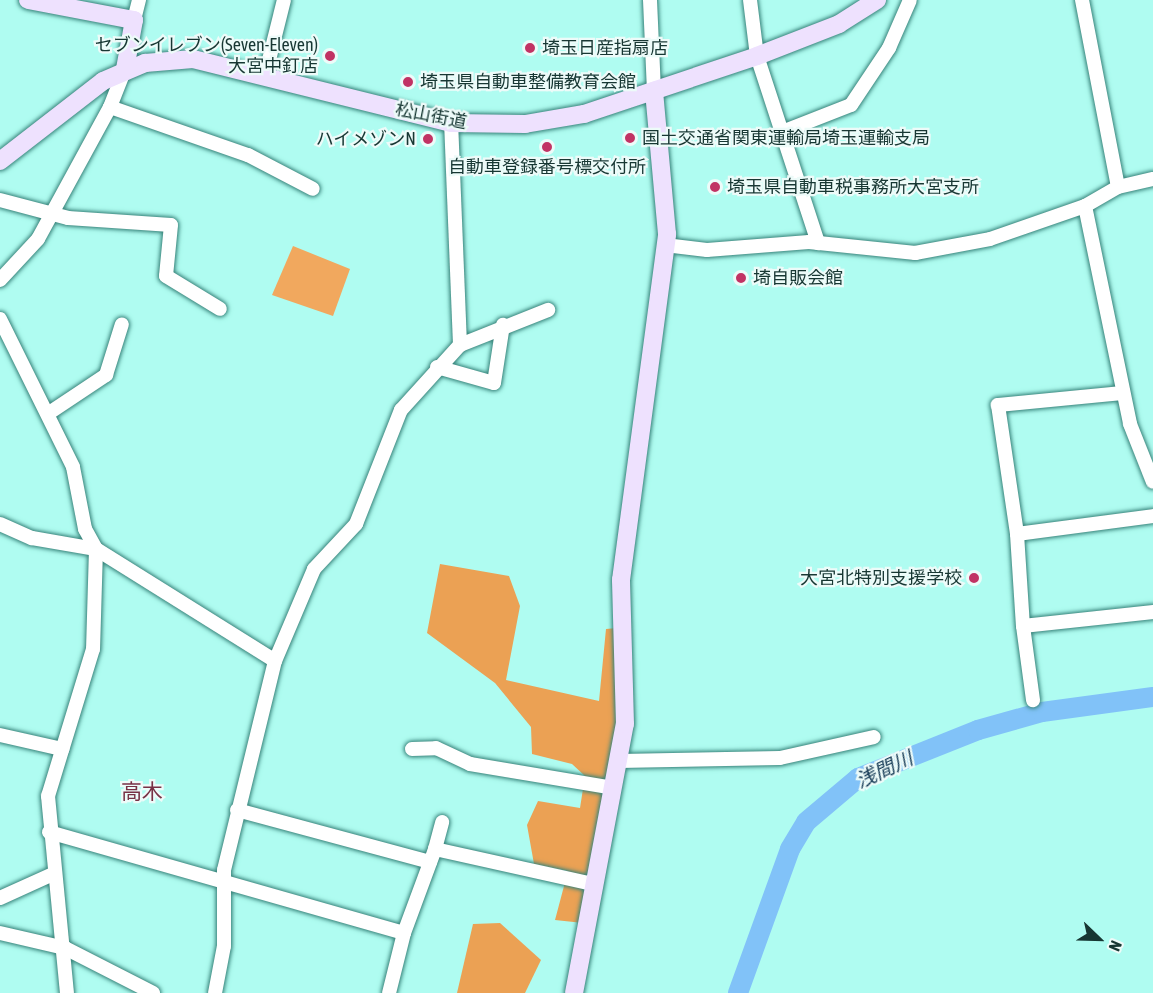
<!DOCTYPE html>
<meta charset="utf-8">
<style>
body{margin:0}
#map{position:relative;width:1153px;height:993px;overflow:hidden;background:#affcf1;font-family:"Asap Condensed","Noto Sans JP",sans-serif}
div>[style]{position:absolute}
.green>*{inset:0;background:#f1a85e}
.forest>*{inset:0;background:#eba154}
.river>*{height:20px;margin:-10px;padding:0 10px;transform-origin:10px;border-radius:10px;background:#81c2f8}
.roads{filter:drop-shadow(0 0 2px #37837a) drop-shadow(0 0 2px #37837a)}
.street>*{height:14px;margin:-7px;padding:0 7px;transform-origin:7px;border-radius:7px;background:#fff}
.secondary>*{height:18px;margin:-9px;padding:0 9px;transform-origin:9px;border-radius:9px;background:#eee1fe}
.dots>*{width:16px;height:16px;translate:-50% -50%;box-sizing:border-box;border:3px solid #edfbf9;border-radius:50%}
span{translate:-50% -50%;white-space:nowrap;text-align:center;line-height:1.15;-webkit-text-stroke:4.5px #edfbf9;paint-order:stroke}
.poi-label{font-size:18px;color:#173733}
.right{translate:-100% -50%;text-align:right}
.left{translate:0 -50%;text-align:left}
.street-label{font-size:18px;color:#173733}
.water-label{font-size:20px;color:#1a3e59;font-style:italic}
.quarter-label{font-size:21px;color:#773145}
.north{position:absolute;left:1069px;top:909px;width:60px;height:60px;-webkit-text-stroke:4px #edfbf9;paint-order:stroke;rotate:113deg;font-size:16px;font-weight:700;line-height:24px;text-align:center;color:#173733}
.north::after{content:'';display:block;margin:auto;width:21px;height:27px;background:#173733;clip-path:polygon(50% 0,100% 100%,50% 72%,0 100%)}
</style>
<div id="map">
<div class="green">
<div style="clip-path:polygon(293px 246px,350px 269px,333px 316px,272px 295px)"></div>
</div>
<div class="forest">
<div style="clip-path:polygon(440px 564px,509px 576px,520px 606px,506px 680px,599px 701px,606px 629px,617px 628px,619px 720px,583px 923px,555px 920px,568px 871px,534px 864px,527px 825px,538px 801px,580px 808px,585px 776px,572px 764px,532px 754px,531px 727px,495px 683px,427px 633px)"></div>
<div style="clip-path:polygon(500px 923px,541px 960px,525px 993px,457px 993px,473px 924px)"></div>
</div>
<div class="river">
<div style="left:738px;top:993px;width:153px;rotate:-70.1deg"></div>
<div style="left:790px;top:849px;width:31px;rotate:-59deg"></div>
<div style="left:806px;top:822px;width:68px;rotate:-40.2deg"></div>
<div style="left:858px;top:778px;width:129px;rotate:-21.8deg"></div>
<div style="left:978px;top:730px;width:66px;rotate:-15.7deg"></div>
<div style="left:1042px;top:712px;width:112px;rotate:-7.7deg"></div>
</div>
<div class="roads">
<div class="street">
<div style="left:650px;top:0;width:91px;rotate:87.5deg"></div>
<div style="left:750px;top:0;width:56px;rotate:82.9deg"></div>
<div style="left:757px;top:56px;width:197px;rotate:71.9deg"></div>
<div style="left:1082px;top:0;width:190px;rotate:79.1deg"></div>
<div style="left:134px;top:20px;width:21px;rotate:-76deg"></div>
<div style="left:265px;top:76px;width:78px;rotate:-76deg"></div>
<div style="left:110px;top:107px;width:146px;rotate:19.2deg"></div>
<div style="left:248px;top:155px;width:73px;rotate:27.6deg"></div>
<div style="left:782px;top:132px;width:74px;rotate:-21.4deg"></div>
<div style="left:851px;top:105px;width:69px;rotate:-56.3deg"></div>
<div style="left:889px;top:48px;width:52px;rotate:-66.4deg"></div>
<div style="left:0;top:200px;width:70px;rotate:14.8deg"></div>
<div style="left:68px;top:218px;width:103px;rotate:3.9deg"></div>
<div style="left:171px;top:225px;width:51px;rotate:95.6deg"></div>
<div style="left:166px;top:276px;width:63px;rotate:31.4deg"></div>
<div style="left:1085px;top:206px;width:223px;rotate:78.3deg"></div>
<div style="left:1130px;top:424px;width:62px;rotate:68.4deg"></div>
<div style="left:665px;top:245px;width:42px;rotate:6.8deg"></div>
<div style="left:707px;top:250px;width:102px;rotate:-4.5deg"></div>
<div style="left:809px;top:242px;width:107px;rotate:5.9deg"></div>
<div style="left:915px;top:253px;width:76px;rotate:-10.6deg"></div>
<div style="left:990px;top:239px;width:101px;rotate:-19.2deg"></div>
<div style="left:1085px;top:206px;width:38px;rotate:-30deg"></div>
<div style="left:1118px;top:187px;width:36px;rotate:-13deg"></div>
<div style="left:0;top:280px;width:56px;rotate:-47.2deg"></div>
<div style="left:38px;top:239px;width:150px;rotate:-61.4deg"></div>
<div style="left:110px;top:107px;width:41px;rotate:-68.5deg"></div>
<div style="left:0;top:319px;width:165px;rotate:63.7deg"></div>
<div style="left:73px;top:467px;width:63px;rotate:79deg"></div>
<div style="left:85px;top:529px;width:23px;rotate:61deg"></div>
<div style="left:96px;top:549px;width:100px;rotate:91.7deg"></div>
<div style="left:93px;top:649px;width:154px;rotate:107deg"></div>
<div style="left:48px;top:796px;width:198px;rotate:84.5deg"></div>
<div style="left:460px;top:345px;width:95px;rotate:-21.7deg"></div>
<div style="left:437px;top:367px;width:59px;rotate:15.7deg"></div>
<div style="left:494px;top:383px;width:59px;rotate:-81.2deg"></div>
<div style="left:1123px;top:393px;width:126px;rotate:174.5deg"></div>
<div style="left:998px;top:405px;width:130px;rotate:81.6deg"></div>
<div style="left:1017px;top:534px;width:92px;rotate:86.3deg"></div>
<div style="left:1023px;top:626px;width:131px;rotate:-6.1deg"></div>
<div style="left:49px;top:413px;width:69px;rotate:-33.7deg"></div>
<div style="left:106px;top:375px;width:53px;rotate:-72.6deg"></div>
<div style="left:0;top:524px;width:35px;rotate:24deg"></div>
<div style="left:32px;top:538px;width:65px;rotate:9.8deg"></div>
<div style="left:96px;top:549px;width:211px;rotate:32deg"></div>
<div style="left:1017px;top:534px;width:137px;rotate:-7.5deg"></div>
<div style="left:1023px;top:626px;width:75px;rotate:82.3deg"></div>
<div style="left:0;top:735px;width:64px;rotate:12.7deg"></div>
<div style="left:412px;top:749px;width:24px;rotate:-2deg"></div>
<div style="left:436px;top:748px;width:38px;rotate:25deg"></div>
<div style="left:470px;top:764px;width:145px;rotate:9.5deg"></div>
<div style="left:619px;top:761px;width:161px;rotate:-1.1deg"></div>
<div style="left:780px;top:758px;width:96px;rotate:-12.6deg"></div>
<div style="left:237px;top:810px;width:200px;rotate:15.1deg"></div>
<div style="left:49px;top:832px;width:369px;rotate:15.9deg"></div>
<div style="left:404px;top:933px;width:62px;rotate:104deg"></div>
<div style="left:435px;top:849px;width:28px;rotate:-75deg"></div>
<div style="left:0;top:898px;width:56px;rotate:-24.3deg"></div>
<div style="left:0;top:933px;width:67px;rotate:13deg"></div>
<div style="left:65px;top:948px;width:99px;rotate:27.1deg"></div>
<div style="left:404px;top:933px;width:90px;rotate:-69.7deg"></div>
<div style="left:435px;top:849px;width:162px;rotate:12.5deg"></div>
<div style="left:215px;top:993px;width:48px;rotate:-79.2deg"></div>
<div style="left:224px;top:946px;width:76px;rotate:-90deg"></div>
<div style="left:224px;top:870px;width:215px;rotate:-76.3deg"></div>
<div style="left:275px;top:661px;width:100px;rotate:-67deg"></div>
<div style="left:314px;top:569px;width:62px;rotate:-47deg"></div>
<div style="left:356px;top:524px;width:123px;rotate:-68.5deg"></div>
<div style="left:401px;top:410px;width:88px;rotate:-47.8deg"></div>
<div style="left:460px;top:345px;width:222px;rotate:-92.3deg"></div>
</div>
<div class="secondary">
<div style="left:28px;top:0;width:108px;rotate:10.7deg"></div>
<div style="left:134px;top:20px;width:50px;rotate:100.4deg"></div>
<div style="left:0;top:161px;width:130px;rotate:-37.8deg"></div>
<div style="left:103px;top:81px;width:46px;rotate:-23.2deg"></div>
<div style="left:145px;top:63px;width:48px;rotate:-4.8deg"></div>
<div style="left:193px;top:59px;width:266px;rotate:13.9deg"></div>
<div style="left:451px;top:123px;width:74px;rotate:0.8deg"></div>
<div style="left:525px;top:124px;width:60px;rotate:-9.6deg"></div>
<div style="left:584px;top:114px;width:182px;rotate:-18.5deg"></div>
<div style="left:757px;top:56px;width:88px;rotate:-21.3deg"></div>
<div style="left:839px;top:24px;width:45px;rotate:-32.3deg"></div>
<div style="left:574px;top:993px;width:274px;rotate:-79.3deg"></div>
<div style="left:625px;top:724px;width:144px;rotate:-91.6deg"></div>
<div style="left:621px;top:580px;width:349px;rotate:-82.4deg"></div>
<div style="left:667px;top:234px;width:144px;rotate:-95.2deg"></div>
</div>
</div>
<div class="dots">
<div style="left:530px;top:48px;background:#c13364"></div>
<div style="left:330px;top:56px;background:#c13364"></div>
<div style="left:408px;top:82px;background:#c13364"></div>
<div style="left:630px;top:138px;background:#c13364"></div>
<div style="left:428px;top:139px;background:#c13364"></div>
<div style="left:547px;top:147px;background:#c13364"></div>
<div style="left:715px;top:187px;background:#c13364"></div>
<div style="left:741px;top:278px;background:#c13364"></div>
<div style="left:974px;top:578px;background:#c13364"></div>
</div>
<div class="poi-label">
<span class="right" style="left:318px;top:56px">セブンイレブン(Seven-Eleven)<br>大宮中釘店</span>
<span class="left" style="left:542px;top:48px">埼玉日産指扇店</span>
<span class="left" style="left:420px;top:82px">埼玉県自動車整備教育会館</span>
<span class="left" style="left:642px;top:138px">国土交通省関東運輸局埼玉運輸支局</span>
<span class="right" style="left:416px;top:139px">ハイメゾンN</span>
<span style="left:547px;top:167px">自動車登録番号標交付所</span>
<span class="left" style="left:727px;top:187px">埼玉県自動車税事務所大宮支所</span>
<span class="left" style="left:753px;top:278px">埼自販会館</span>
<span class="right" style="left:962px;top:578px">大宮北特別支援学校</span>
</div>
<div class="street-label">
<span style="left:431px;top:116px;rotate:11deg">松山街道</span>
</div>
<div class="water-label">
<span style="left:884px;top:769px;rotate:-25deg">浅間川</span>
</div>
<div class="quarter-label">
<span style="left:142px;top:791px">高木</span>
</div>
<div class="north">N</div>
</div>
